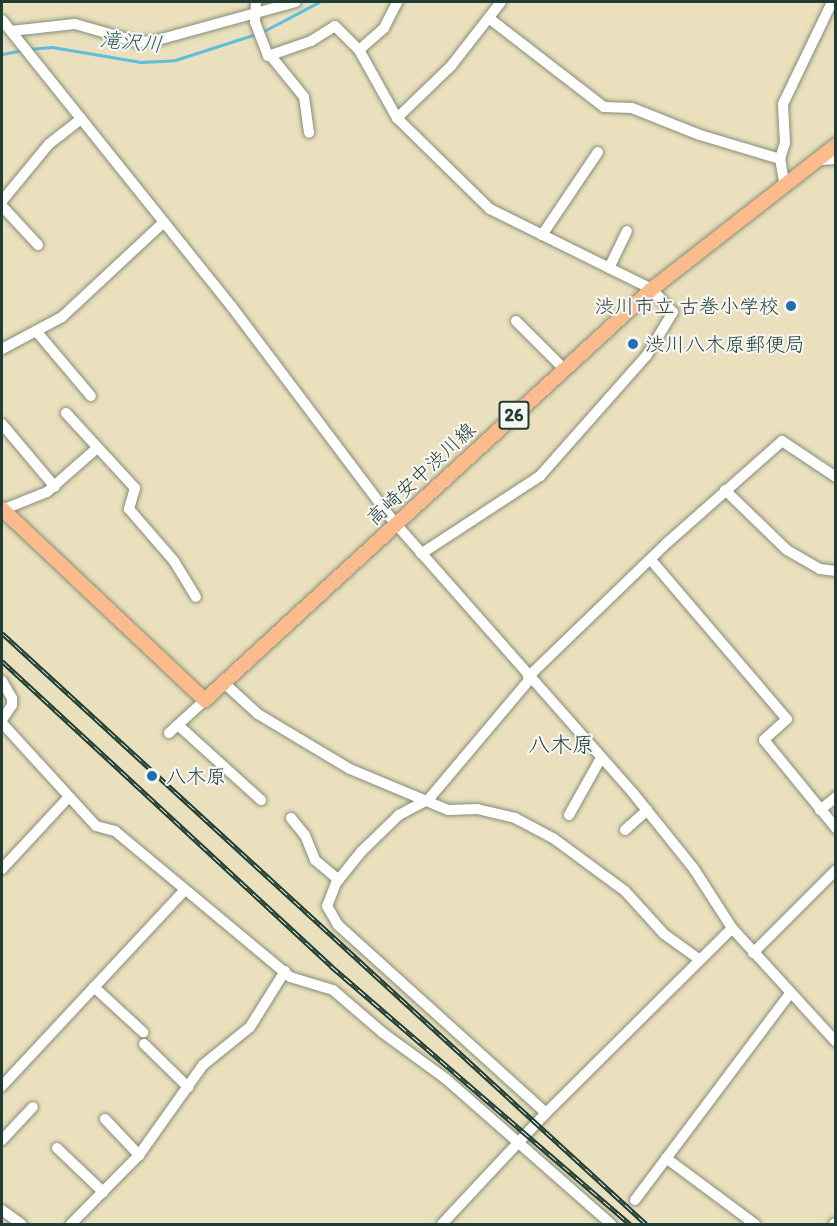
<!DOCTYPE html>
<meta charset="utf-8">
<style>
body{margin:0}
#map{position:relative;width:837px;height:1226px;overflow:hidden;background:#ebe0bd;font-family:Itim,"Klee One",sans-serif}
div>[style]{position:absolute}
.stream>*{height:3px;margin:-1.5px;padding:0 1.5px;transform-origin:1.5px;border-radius:1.5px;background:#5ebedc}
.roads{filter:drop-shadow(0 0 2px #858e78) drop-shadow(0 0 2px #858e78)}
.minor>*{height:10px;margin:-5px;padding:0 5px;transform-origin:5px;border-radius:5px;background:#fff}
.major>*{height:14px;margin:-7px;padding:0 7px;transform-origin:7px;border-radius:7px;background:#fbbb8c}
.rail>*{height:5px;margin-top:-2.5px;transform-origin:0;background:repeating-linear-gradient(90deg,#f6f6f2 0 9px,#1f3d34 0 18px);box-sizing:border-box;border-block:2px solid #1f3d34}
.dots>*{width:16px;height:16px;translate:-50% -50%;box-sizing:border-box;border:3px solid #f6f6f2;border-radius:50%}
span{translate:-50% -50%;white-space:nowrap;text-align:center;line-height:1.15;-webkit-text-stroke:4.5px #f6f6f2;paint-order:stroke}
.shield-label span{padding:2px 4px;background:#f6f6f2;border:2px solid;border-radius:4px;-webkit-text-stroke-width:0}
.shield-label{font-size:18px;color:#1f3d34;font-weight:700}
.poi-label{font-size:20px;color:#1f3d34}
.right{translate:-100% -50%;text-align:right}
.left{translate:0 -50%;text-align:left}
.street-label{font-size:20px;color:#1f3d34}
.water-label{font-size:21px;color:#2f5d5e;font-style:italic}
.quarter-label{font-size:22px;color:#1f3d34}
.frame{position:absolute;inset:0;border:3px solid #1f3d34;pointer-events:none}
</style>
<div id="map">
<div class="stream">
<div style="left:262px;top:32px;width:64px;rotate:-27.8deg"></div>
<div style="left:28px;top:49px;width:24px;rotate:-5deg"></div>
<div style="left:52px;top:47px;width:90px;rotate:9.6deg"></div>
<div style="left:141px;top:62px;width:34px;rotate:-3deg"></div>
<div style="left:175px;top:60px;width:85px;rotate:-17.8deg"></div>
<div style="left:2px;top:54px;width:20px;rotate:-11deg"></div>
</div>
<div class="roads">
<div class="minor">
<div style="left:256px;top:2px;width:20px;rotate:93deg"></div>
<div style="left:255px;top:22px;width:36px;rotate:69deg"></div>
<div style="left:268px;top:56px;width:46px;rotate:-19.2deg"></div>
<div style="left:311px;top:41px;width:28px;rotate:-32deg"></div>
<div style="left:335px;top:26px;width:34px;rotate:45deg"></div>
<div style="left:359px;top:50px;width:78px;rotate:60.8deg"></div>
<div style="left:397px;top:118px;width:130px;rotate:44.4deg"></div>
<div style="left:490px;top:209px;width:181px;rotate:26.3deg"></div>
<div style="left:652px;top:289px;width:31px;rotate:48deg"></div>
<div style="left:673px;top:312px;width:50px;rotate:121.2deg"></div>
<div style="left:647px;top:355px;width:162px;rotate:131.5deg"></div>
<div style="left:540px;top:476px;width:142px;rotate:146.8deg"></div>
<div style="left:490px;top:19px;width:144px;rotate:37.7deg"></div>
<div style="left:604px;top:107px;width:28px;rotate:2deg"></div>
<div style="left:632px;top:108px;width:73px;rotate:21.7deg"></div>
<div style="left:700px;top:135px;width:84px;rotate:16.7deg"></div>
<div style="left:2px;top:20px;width:368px;rotate:51.3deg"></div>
<div style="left:232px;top:307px;width:271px;rotate:53deg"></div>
<div style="left:395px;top:523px;width:360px;rotate:48.6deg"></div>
<div style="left:633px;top:793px;width:97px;rotate:51.2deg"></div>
<div style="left:694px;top:869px;width:70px;rotate:57.2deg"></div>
<div style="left:732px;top:928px;width:154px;rotate:47.6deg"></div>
<div style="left:11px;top:31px;width:64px;rotate:-6.2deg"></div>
<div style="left:75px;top:24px;width:66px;rotate:15.9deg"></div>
<div style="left:138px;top:42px;width:16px;rotate:-4deg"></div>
<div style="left:154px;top:41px;width:147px;rotate:-15.4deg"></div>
<div style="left:359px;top:50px;width:33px;rotate:-41deg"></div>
<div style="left:384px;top:28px;width:29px;rotate:-63deg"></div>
<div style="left:270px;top:55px;width:54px;rotate:51deg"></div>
<div style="left:304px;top:97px;width:36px;rotate:82deg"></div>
<div style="left:397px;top:118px;width:75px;rotate:-43.9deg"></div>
<div style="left:451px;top:66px;width:81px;rotate:-52deg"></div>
<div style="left:821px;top:160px;width:15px;rotate:-4deg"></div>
<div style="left:785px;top:187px;width:28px;rotate:-100deg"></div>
<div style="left:780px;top:159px;width:17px;rotate:-73deg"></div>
<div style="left:785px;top:143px;width:39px;rotate:-93deg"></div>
<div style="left:783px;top:104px;width:113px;rotate:-64.3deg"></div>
<div style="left:2px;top:201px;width:74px;rotate:-50.5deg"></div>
<div style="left:49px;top:144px;width:41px;rotate:-38deg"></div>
<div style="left:2px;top:206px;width:53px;rotate:47.3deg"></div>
<div style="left:542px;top:235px;width:100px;rotate:-56deg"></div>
<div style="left:609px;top:268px;width:41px;rotate:-64.1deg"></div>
<div style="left:516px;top:321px;width:68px;rotate:45deg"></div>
<div style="left:36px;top:331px;width:85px;rotate:49.8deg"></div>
<div style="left:2px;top:349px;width:68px;rotate:-28.1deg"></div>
<div style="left:62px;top:317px;width:139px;rotate:-43deg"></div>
<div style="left:66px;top:413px;width:102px;rotate:47.4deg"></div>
<div style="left:135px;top:488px;width:22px;rotate:106deg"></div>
<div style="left:129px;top:509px;width:69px;rotate:49.1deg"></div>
<div style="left:174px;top:561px;width:42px;rotate:58.6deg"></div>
<div style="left:2px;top:424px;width:82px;rotate:49.9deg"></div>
<div style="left:725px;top:490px;width:86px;rotate:44.1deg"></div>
<div style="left:787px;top:550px;width:38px;rotate:30deg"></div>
<div style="left:820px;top:569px;width:16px;rotate:7deg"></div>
<div style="left:2px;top:510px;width:48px;rotate:-21.8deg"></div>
<div style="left:47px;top:492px;width:67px;rotate:-41.3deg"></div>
<div style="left:651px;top:560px;width:209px;rotate:49.5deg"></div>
<div style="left:787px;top:719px;width:31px;rotate:138deg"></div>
<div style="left:764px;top:740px;width:114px;rotate:50.7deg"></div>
<div style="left:528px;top:677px;width:194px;rotate:-44deg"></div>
<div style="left:668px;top:542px;width:152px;rotate:-41.5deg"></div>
<div style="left:782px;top:441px;width:65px;rotate:33.7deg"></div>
<div style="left:530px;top:679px;width:157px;rotate:130.1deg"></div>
<div style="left:429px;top:799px;width:34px;rotate:152deg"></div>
<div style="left:399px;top:815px;width:53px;rotate:135.8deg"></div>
<div style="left:361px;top:852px;width:40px;rotate:129deg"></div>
<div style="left:336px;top:883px;width:25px;rotate:111deg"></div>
<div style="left:327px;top:906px;width:22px;rotate:60deg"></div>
<div style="left:338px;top:925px;width:280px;rotate:42.1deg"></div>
<div style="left:2px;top:681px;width:20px;rotate:60deg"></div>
<div style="left:12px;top:698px;width:7px;rotate:90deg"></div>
<div style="left:12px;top:705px;width:18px;rotate:124deg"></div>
<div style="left:224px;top:683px;width:46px;rotate:42.4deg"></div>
<div style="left:258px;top:714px;width:107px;rotate:30.9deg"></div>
<div style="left:350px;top:769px;width:106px;rotate:22.7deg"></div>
<div style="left:448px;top:810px;width:29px;rotate:-2deg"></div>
<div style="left:477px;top:809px;width:39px;rotate:13deg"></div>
<div style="left:515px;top:818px;width:43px;rotate:27.8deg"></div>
<div style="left:553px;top:838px;width:89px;rotate:36.4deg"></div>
<div style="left:625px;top:891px;width:58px;rotate:47.8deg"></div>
<div style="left:664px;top:934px;width:44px;rotate:35.8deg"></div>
<div style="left:2px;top:723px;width:139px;rotate:47.6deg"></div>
<div style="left:96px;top:826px;width:20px;rotate:15deg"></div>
<div style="left:115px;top:831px;width:228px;rotate:39.8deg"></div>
<div style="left:290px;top:977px;width:45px;rotate:16.8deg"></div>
<div style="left:333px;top:990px;width:66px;rotate:40.7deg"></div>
<div style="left:383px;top:1033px;width:78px;rotate:36.1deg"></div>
<div style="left:446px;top:1079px;width:220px;rotate:41.3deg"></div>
<div style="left:178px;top:725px;width:112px;rotate:42.1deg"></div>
<div style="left:169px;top:733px;width:49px;rotate:-42.5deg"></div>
<div style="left:820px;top:810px;width:21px;rotate:-39deg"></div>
<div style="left:569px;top:815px;width:65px;rotate:-60.7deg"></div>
<div style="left:291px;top:818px;width:22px;rotate:51deg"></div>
<div style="left:305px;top:835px;width:27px;rotate:68deg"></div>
<div style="left:315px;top:860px;width:31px;rotate:40deg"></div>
<div style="left:625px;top:830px;width:30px;rotate:-42deg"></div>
<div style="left:2px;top:869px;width:98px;rotate:-47.1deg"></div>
<div style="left:753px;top:953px;width:117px;rotate:-45deg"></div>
<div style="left:94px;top:987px;width:67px;rotate:42.6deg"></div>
<div style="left:144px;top:1044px;width:62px;rotate:44.3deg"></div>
<div style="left:2px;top:1086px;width:267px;rotate:-47deg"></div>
<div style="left:105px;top:1119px;width:50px;rotate:46.6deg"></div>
<div style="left:2px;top:1140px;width:45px;rotate:-46.8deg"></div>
<div style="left:57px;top:1148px;width:64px;rotate:43.7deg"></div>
<div style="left:666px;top:1158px;width:111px;rotate:36.6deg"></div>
<div style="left:635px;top:1200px;width:256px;rotate:-53.1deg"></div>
<div style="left:2px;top:1210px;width:24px;rotate:36deg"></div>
<div style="left:71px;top:1224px;width:97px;rotate:-45.4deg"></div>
<div style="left:139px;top:1155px;width:110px;rotate:-54.6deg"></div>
<div style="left:203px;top:1065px;width:60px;rotate:-39deg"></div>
<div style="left:250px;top:1027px;width:66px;rotate:-58deg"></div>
<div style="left:442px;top:1224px;width:152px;rotate:-46.9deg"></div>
<div style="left:546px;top:1113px;width:262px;rotate:-44.8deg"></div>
<div style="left:834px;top:1224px;width:2px;rotate:-27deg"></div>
</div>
<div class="major">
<div style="left:2px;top:509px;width:279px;rotate:43.3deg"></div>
<div style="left:205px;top:700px;width:607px;rotate:-42.6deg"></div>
<div style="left:652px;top:289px;width:234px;rotate:-38deg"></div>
</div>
</div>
<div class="rail">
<div style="left:2px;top:633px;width:874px;rotate:42.54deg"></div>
<div style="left:2px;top:661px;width:449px;rotate:42.8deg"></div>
<div style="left:331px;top:966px;width:395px;rotate:40.8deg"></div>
</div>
<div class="dots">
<div style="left:791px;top:306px;background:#1f6fb2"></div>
<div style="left:633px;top:344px;background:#1f6fb2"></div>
<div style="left:152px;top:776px;background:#1f6fb2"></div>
</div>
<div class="shield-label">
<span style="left:514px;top:415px">26</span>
</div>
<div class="poi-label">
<span class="right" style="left:779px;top:306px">渋川市立 古巻小学校</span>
<span class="left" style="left:645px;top:344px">渋川八木原郵便局</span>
<span class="left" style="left:166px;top:776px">八木原</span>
</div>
<div class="street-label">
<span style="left:421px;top:474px;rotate:-43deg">高崎安中渋川線</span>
</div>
<div class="water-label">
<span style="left:131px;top:42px;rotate:5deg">滝沢川</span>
</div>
<div class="quarter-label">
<span style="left:561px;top:745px">八木原</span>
</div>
<div class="frame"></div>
</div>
